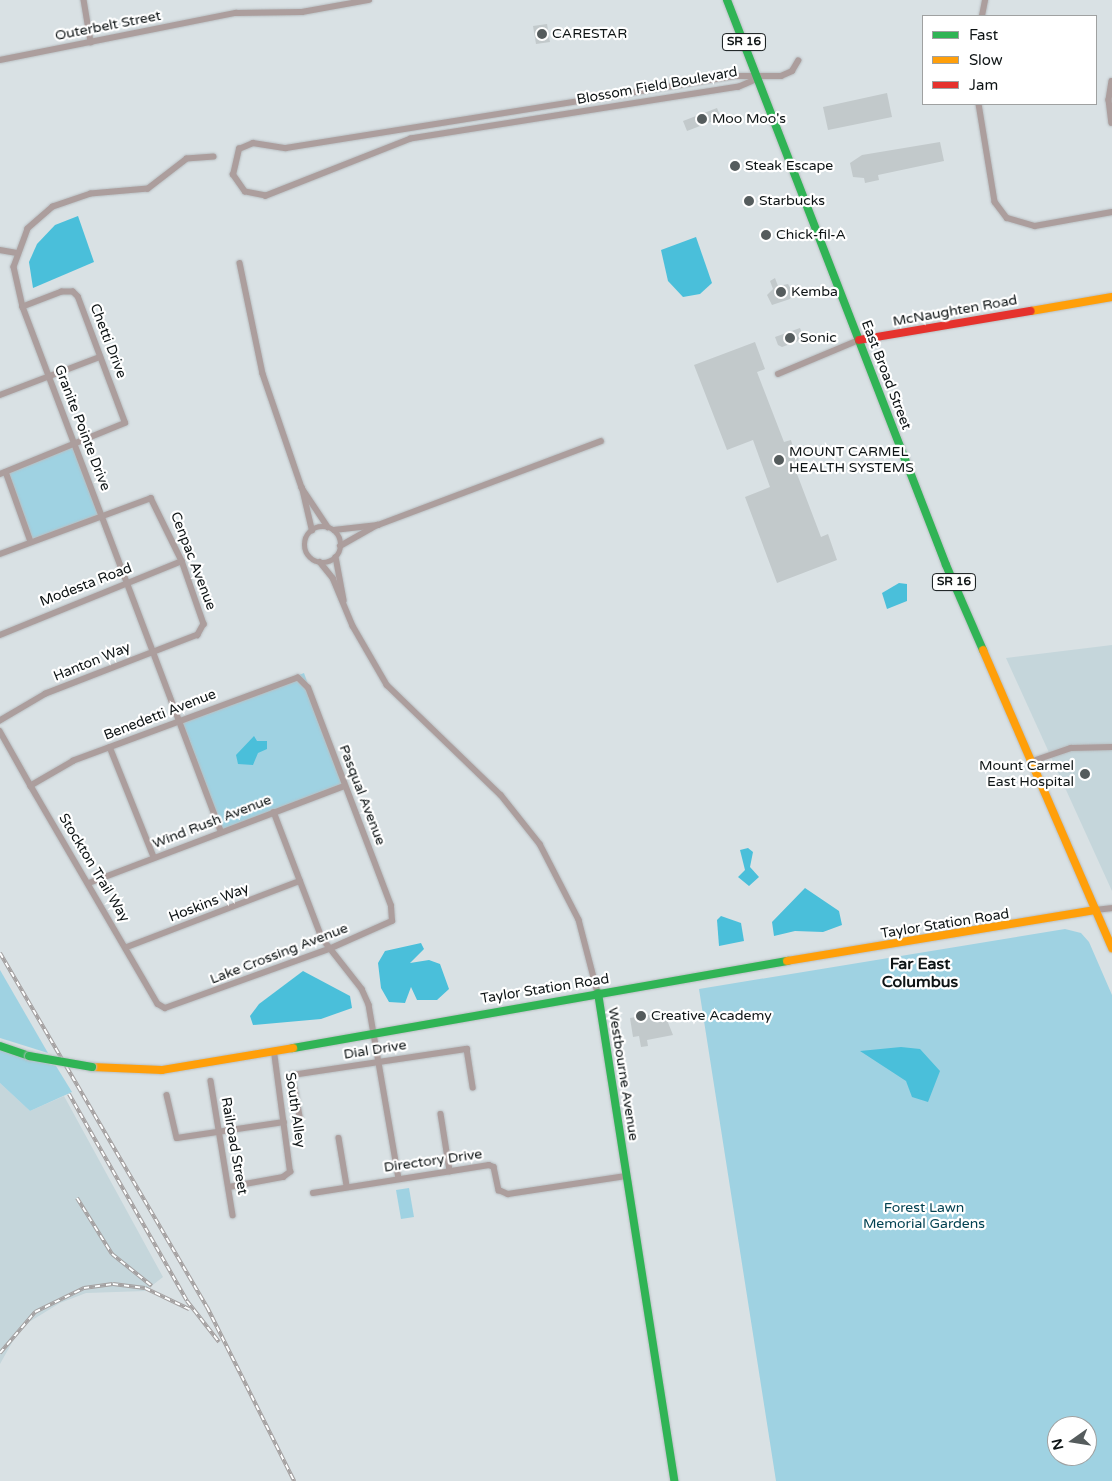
<!DOCTYPE html>
<style>
body{margin:0}
#map{position:relative;width:1112px;height:1481px;overflow:hidden;background:#d9e1e4;font-family:"Varela Round",sans-serif}
div>[style]{position:absolute}
.built>*{inset:0;background:#c5d6db}
.green>*{inset:0;background:#9fd2e2}
.water>*{inset:0;background:#4abfda}
.building>*{inset:0;background:#c2c9cb}
.roads{filter:drop-shadow(0 0 1px #b9bfc2) drop-shadow(0 0 1px #b9bfc2)}
.street>*{height:5.5px;margin:-2.75px;padding:0 2.75px;transform-origin:2.75px;border-radius:2.75px;background:#ac9e9d}
.street>.ring{margin:-2.75px;padding:0;box-sizing:content-box;background:none;border:5.5px solid #ac9e9d;border-radius:50%}
.fast>*{height:8px;margin:-4px;padding:0 4px;transform-origin:4px;border-radius:4px;background:#30b455}
.slow>*{height:8px;margin:-4px;padding:0 4px;transform-origin:4px;border-radius:4px;background:#ff9f0a}
.jam>*{height:8px;margin:-4px;padding:0 4px;transform-origin:4px;border-radius:4px;background:#e5322d}
.rail>*{height:4px;margin-top:-2px;transform-origin:0;background:repeating-linear-gradient(90deg,#fff 0 5.5px,#a4a0a0 0 11px);box-sizing:border-box;border-block:1px solid #a4a0a0}
.bridges{filter:drop-shadow(0 0 1px #b9bfc2) drop-shadow(0 0 1px #b9bfc2)}
.fast-bridge>*{height:8px;margin:-4px;padding:0 4px;transform-origin:4px;border-radius:4px;background:#30b455}
.dots>*{width:14px;height:14px;translate:-50% -50%;box-sizing:border-box;border:2px solid #fff;border-radius:50%}
span{translate:-50% -50%;white-space:nowrap;text-align:center;line-height:1.15;-webkit-text-stroke:4.5px #fff;paint-order:stroke}
.shield-label span{padding:1px 4px;background:#fff;border:1px solid;border-radius:4px;-webkit-text-stroke-width:0}
.shield-label{font-size:12px;color:#0e1415;font-weight:700}
.street-label{font-size:14px;color:#0e1415}
.poi-label{font-size:14px;color:#0e1415}
.left{translate:0 -50%;text-align:left}
.right{translate:-100% -50%;text-align:right}
.park-label{font-size:14px;color:#034252}
.quarter-label{font-size:16px;color:#0e1415;font-weight:700}
.legend{position:absolute;left:922px;top:15px;width:175px;height:90px;box-sizing:border-box;background:#fff;border:1px solid #9fa1a1;margin:0;padding:6px 9px;list-style:none;font-size:15px;color:#0e1415}
.legend li{display:flex;align-items:center;gap:10px;height:25px}
.legend b{width:25px;border:1px solid #9fa1a1}
.north{position:absolute;left:1047px;top:1416px;width:50px;height:50px;box-sizing:border-box;background:#fff;border:1px solid #9fa1a1;border-radius:50%;rotate:257deg;font-size:14px;font-weight:700;line-height:20px;text-align:center;color:#0e1415}
.north::after{content:'';display:block;margin:auto;width:18px;height:22px;background:#555c5d;clip-path:polygon(50% 0,100% 100%,50% 72%,0 100%)}
</style>
<div id="map">
<div class="built">
<div style="clip-path:polygon(1112px 645px,1112px 891px,1006px 658px)"></div>
<div style="clip-path:polygon(0 1083px,30px 1111px,64px 1096px,163px 1277px,145px 1291px,86px 1293px,60px 1303px,29px 1322px,14px 1339px,0 1364px)"></div>
</div>
<div class="green">
<div style="clip-path:polygon(74px 444px,102px 515px,31px 542px,6px 472px)"></div>
<div style="clip-path:polygon(304px 673px,344px 786px,221px 831px,181px 721px)"></div>
<div style="clip-path:polygon(evenodd,1065px 929px,1081px 933px,1089px 942px,1112px 995px,1112px 1481px,776px 1481px,699px 989px,1065px 929px,1057px 1426px,1087px 1426px,1087px 1456px,1057px 1456px,1057px 1426px)"></div>
<div style="clip-path:polygon(0 970px,48px 1053px,0 1038px)"></div>
<div style="clip-path:polygon(0 1050px,56px 1066px,72px 1092px,30px 1111px,0 1083px)"></div>
<div style="clip-path:polygon(409px 1188px,414px 1217px,401px 1219px,396px 1190px)"></div>
</div>
<div class="water">
<div style="clip-path:polygon(78px 216px,94px 262px,33px 288px,29px 262px,37px 244px,55px 225px)"></div>
<div style="clip-path:polygon(696px 237px,712px 283px,700px 294px,683px 297px,668px 281px,661px 250px)"></div>
<div style="clip-path:polygon(899px 583px,907px 584px,907px 601px,887px 609px,882px 593px)"></div>
<div style="clip-path:polygon(254px 736px,257px 741px,267px 741px,267px 749px,258px 753px,253px 765px,238px 764px,236px 755px)"></div>
<div style="clip-path:polygon(748px 848px,753px 852px,750px 867px,759px 877px,749px 886px,738px 877px,745px 870px,740px 850px)"></div>
<div style="clip-path:polygon(805px 888px,839px 911px,842px 925px,823px 932px,795px 931px,774px 936px,772px 922px)"></div>
<div style="clip-path:polygon(721px 916px,741px 923px,744px 941px,719px 946px,717px 920px)"></div>
<div style="clip-path:polygon(421px 943px,424px 949px,410px 963px,429px 960px,440px 964px,449px 989px,437px 1000px,417px 1000px,411px 987px,405px 1003px,389px 1002px,381px 988px,378px 963px,385px 951px)"></div>
<div style="clip-path:polygon(303px 971px,350px 996px,352px 1008px,321px 1019px,253px 1025px,250px 1016px,259px 1004px)"></div>
<div style="clip-path:polygon(901px 1047px,920px 1049px,940px 1071px,928px 1102px,912px 1097px,906px 1081px,860px 1051px)"></div>
</div>
<div class="building">
<div style="clip-path:polygon(547px 24px,550px 42px,536px 44px,533px 26px)"></div>
<div style="clip-path:polygon(887px 93px,892px 117px,828px 130px,823px 107px)"></div>
<div style="clip-path:polygon(717px 108px,721px 118px,687px 131px,683px 121px)"></div>
<div style="clip-path:polygon(940px 142px,944px 161px,878px 175px,879px 180px,865px 183px,864px 178px,853px 177px,850px 163px,862px 155px)"></div>
<div style="clip-path:polygon(775px 278px,778px 286px,788px 284px,793px 293px,790px 299px,772px 305px,767px 295px,773px 289px,770px 281px)"></div>
<div style="clip-path:polygon(800px 328px,804px 339px,782px 347px,778px 345px,775px 337px)"></div>
<div style="clip-path:polygon(755px 342px,765px 369px,757px 372px,784px 442px,791px 440px,793px 447px,801px 446px,803px 452px,797px 456px,800px 463px,794px 466px,821px 537px,828px 534px,837px 560px,777px 583px,745px 497px,770px 487px,753px 440px,727px 450px,694px 365px)"></div>
<div style="clip-path:polygon(648px 1015px,665px 1015px,673px 1035px,647px 1040px,648px 1046px,641px 1047px,639px 1036px,633px 1037px,630px 1018px)"></div>
</div>
<div class="roads">
<div class="street">
<div style="left:84px;top:0;width:43px;rotate:80.5deg"></div>
<div style="left:982px;top:16px;width:16px;rotate:-79deg"></div>
<div style="left:0;top:60px;width:241px;rotate:-11.3deg"></div>
<div style="left:236px;top:13px;width:66px;rotate:-0.9deg"></div>
<div style="left:302px;top:12px;width:68px;rotate:-10.2deg"></div>
<div style="left:758px;top:79px;width:21px;rotate:157deg"></div>
<div style="left:739px;top:87px;width:332px;rotate:171deg"></div>
<div style="left:411px;top:139px;width:156px;rotate:158.5deg"></div>
<div style="left:266px;top:196px;width:21px;rotate:-169deg"></div>
<div style="left:245px;top:192px;width:21px;rotate:-125deg"></div>
<div style="left:233px;top:175px;width:27px;rotate:-77deg"></div>
<div style="left:239px;top:149px;width:15px;rotate:-23deg"></div>
<div style="left:253px;top:143px;width:33px;rotate:9deg"></div>
<div style="left:286px;top:148px;width:457px;rotate:-9.1deg"></div>
<div style="left:737px;top:76px;width:44px"></div>
<div style="left:781px;top:76px;width:12px;rotate:-24deg"></div>
<div style="left:792px;top:71px;width:12px;rotate:-59deg"></div>
<div style="left:1112px;top:81px;width:19px;rotate:99deg"></div>
<div style="left:1109px;top:100px;width:23px;rotate:83deg"></div>
<div style="left:979px;top:104px;width:99px;rotate:80.7deg"></div>
<div style="left:995px;top:202px;width:20px;rotate:53deg"></div>
<div style="left:1007px;top:218px;width:29px;rotate:16deg"></div>
<div style="left:1035px;top:226px;width:78px;rotate:-10.3deg"></div>
<div style="left:214px;top:157px;width:27px;rotate:176deg"></div>
<div style="left:187px;top:159px;width:49px;rotate:142.4deg"></div>
<div style="left:148px;top:189px;width:57px;rotate:175deg"></div>
<div style="left:91px;top:194px;width:40px;rotate:161.1deg"></div>
<div style="left:53px;top:207px;width:33px;rotate:139deg"></div>
<div style="left:28px;top:229px;width:40px;rotate:110.2deg"></div>
<div style="left:14px;top:267px;width:41px;rotate:77.3deg"></div>
<div style="left:23px;top:307px;width:560px;rotate:69.3deg"></div>
<div style="left:0;top:250px;width:17px;rotate:10deg"></div>
<div style="left:240px;top:263px;width:113px;rotate:78.3deg"></div>
<div style="left:263px;top:374px;width:120px;rotate:71.1deg"></div>
<div style="left:778px;top:374px;width:88px;rotate:-22.8deg"></div>
<div style="left:0;top:395px;width:107px;rotate:-20.8deg"></div>
<div style="left:6px;top:472px;width:74px;rotate:70.3deg"></div>
<div style="left:0;top:474px;width:135px;rotate:-22.2deg"></div>
<div style="left:125px;top:423px;width:134px;rotate:-110.5deg"></div>
<div style="left:78px;top:297px;width:7px;rotate:-135deg"></div>
<div style="left:73px;top:292px;width:11px;rotate:180deg"></div>
<div style="left:62px;top:292px;width:42px;rotate:159deg"></div>
<div style="left:378px;top:525px;width:238px;rotate:-20.6deg"></div>
<div class="ring" style="left:305px;top:527px;width:30.5px;height:30.5px"></div>
<div style="left:334px;top:530px;width:44px;rotate:-6.5deg"></div>
<div style="left:378px;top:525px;width:43px;rotate:150.4deg"></div>
<div style="left:312px;top:531px;width:44px;rotate:-103.1deg"></div>
<div style="left:302px;top:488px;width:47px;rotate:56.3deg"></div>
<div style="left:0;top:554px;width:161px;rotate:-20.3deg"></div>
<div style="left:151px;top:498px;width:70px;rotate:63.8deg"></div>
<div style="left:182px;top:561px;width:67px;rotate:70.8deg"></div>
<div style="left:204px;top:624px;width:13px;rotate:119deg"></div>
<div style="left:198px;top:635px;width:163px;rotate:158.8deg"></div>
<div style="left:46px;top:694px;width:53px;rotate:149.6deg"></div>
<div style="left:336px;top:557px;width:44px;rotate:79.5deg"></div>
<div style="left:320px;top:562px;width:21px;rotate:51deg"></div>
<div style="left:333px;top:578px;width:52px;rotate:67.4deg"></div>
<div style="left:353px;top:626px;width:68px;rotate:60deg"></div>
<div style="left:387px;top:685px;width:158px;rotate:44deg"></div>
<div style="left:501px;top:795px;width:63px;rotate:51.5deg"></div>
<div style="left:540px;top:844px;width:85px;rotate:62.8deg"></div>
<div style="left:579px;top:920px;width:75px;rotate:75.4deg"></div>
<div style="left:0;top:635px;width:196px;rotate:-22.1deg"></div>
<div style="left:0;top:731px;width:63px;rotate:60.6deg"></div>
<div style="left:31px;top:786px;width:252px;rotate:59.8deg"></div>
<div style="left:158px;top:1004px;width:8px;rotate:30deg"></div>
<div style="left:165px;top:1008px;width:174px;rotate:-19.8deg"></div>
<div style="left:329px;top:949px;width:69px;rotate:-24deg"></div>
<div style="left:392px;top:921px;width:15px;rotate:-94deg"></div>
<div style="left:391px;top:906px;width:233px;rotate:-110.8deg"></div>
<div style="left:308px;top:688px;width:14px;rotate:-135deg"></div>
<div style="left:298px;top:678px;width:239px;rotate:159.7deg"></div>
<div style="left:74px;top:761px;width:50px;rotate:149.8deg"></div>
<div style="left:110px;top:747px;width:118px;rotate:68.2deg"></div>
<div style="left:1033px;top:761px;width:40px;rotate:-18.9deg"></div>
<div style="left:1071px;top:748px;width:41px;rotate:-1.4deg"></div>
<div style="left:274px;top:812px;width:135px;rotate:69.1deg"></div>
<div style="left:322px;top:938px;width:65px;rotate:51.9deg"></div>
<div style="left:362px;top:989px;width:17px;rotate:66deg"></div>
<div style="left:369px;top:1005px;width:176px;rotate:80.2deg"></div>
<div style="left:89px;top:883px;width:273px;rotate:-20.8deg"></div>
<div style="left:1096px;top:910px;width:16px;rotate:-7deg"></div>
<div style="left:127px;top:947px;width:185px;rotate:-20.9deg"></div>
<div style="left:211px;top:1081px;width:136px;rotate:80.7deg"></div>
<div style="left:167px;top:1095px;width:44px;rotate:76.9deg"></div>
<div style="left:177px;top:1138px;width:108px;rotate:-8.5deg"></div>
<div style="left:441px;top:1114px;width:58px;rotate:81deg"></div>
<div style="left:300px;top:1119px;width:45px;rotate:-100.3deg"></div>
<div style="left:292px;top:1075px;width:177px;rotate:-8.5deg"></div>
<div style="left:467px;top:1049px;width:39px;rotate:81deg"></div>
<div style="left:339px;top:1138px;width:49px;rotate:80.5deg"></div>
<div style="left:229px;top:1187px;width:55px;rotate:-10.5deg"></div>
<div style="left:283px;top:1177px;width:9px;rotate:-36deg"></div>
<div style="left:290px;top:1172px;width:121px;rotate:-97.6deg"></div>
<div style="left:313px;top:1193px;width:178px;rotate:-9deg"></div>
<div style="left:489px;top:1165px;width:5px;rotate:22deg"></div>
<div style="left:494px;top:1167px;width:24px;rotate:78deg"></div>
<div style="left:499px;top:1190px;width:10px;rotate:24deg"></div>
<div style="left:508px;top:1194px;width:119px;rotate:-8.7deg"></div>
</div>
<div class="fast">
<div style="left:727px;top:0;width:606px;rotate:68.81deg"></div>
<div style="left:946px;top:565px;width:93px;rotate:66.5deg"></div>
<div style="left:598px;top:993px;width:494px;rotate:81.1deg"></div>
<div style="left:0;top:1046px;width:31px;rotate:19deg"></div>
<div style="left:293px;top:1048px;width:502px;rotate:-9.99deg"></div>
</div>
<div class="slow">
<div style="left:1031px;top:311px;width:82px;rotate:-9.8deg"></div>
<div style="left:983px;top:650px;width:325px;rotate:66.6deg"></div>
<div style="left:787px;top:961px;width:313px;rotate:-9.4deg"></div>
<div style="left:92px;top:1067px;width:70px;rotate:2.5deg"></div>
<div style="left:162px;top:1070px;width:133px;rotate:-9.5deg"></div>
</div>
<div class="jam">
<div style="left:859px;top:340px;width:174px;rotate:-9.6deg"></div>
</div>
</div>
<div class="rail">
<div style="left:0;top:953px;width:410px;rotate:59.7deg"></div>
<div style="left:207px;top:1307px;width:195px;rotate:63.4deg"></div>
<div style="left:69px;top:1094px;width:238px;rotate:60.3deg"></div>
<div style="left:187px;top:1301px;width:52px;rotate:52deg"></div>
<div style="left:77px;top:1198px;width:66px;rotate:58deg"></div>
<div style="left:112px;top:1254px;width:51px;rotate:38.7deg"></div>
<div style="left:0;top:1353px;width:54px;rotate:-49.5deg"></div>
<div style="left:35px;top:1312px;width:55px;rotate:-26.1deg"></div>
<div style="left:84px;top:1288px;width:29px;rotate:-8deg"></div>
<div style="left:113px;top:1284px;width:32px;rotate:7deg"></div>
<div style="left:145px;top:1288px;width:49px;rotate:25.5deg"></div>
</div>
<div class="bridges">
<div class="fast-bridge">
<div style="left:29px;top:1056px;width:64px;rotate:9.9deg"></div>
</div>
</div>
<div class="dots">
<div style="left:542px;top:34px;background:#555c5d"></div>
<div style="left:702px;top:119px;background:#555c5d"></div>
<div style="left:735px;top:166px;background:#555c5d"></div>
<div style="left:749px;top:201px;background:#555c5d"></div>
<div style="left:766px;top:235px;background:#555c5d"></div>
<div style="left:781px;top:292px;background:#555c5d"></div>
<div style="left:790px;top:338px;background:#555c5d"></div>
<div style="left:779px;top:460px;background:#555c5d"></div>
<div style="left:1085px;top:774px;background:#555c5d"></div>
<div style="left:641px;top:1016px;background:#555c5d"></div>
</div>
<div class="shield-label">
<span style="left:744px;top:42px">SR 16</span>
<span style="left:954px;top:582px">SR 16</span>
</div>
<div class="street-label">
<span style="left:108px;top:26px;rotate:-11deg">Outerbelt Street</span>
<span style="left:657px;top:86px;rotate:-10deg">Blossom Field Boulevard</span>
<span style="left:955px;top:311px;rotate:-10deg">McNaughten Road</span>
<span style="left:108px;top:341px;rotate:69deg">Chetti Drive</span>
<span style="left:886px;top:375px;rotate:69deg">East Broad Street</span>
<span style="left:82px;top:428px;rotate:69deg">Granite Pointe Drive</span>
<span style="left:193px;top:561px;rotate:69deg">Cenpac Avenue</span>
<span style="left:86px;top:585px;rotate:-21deg">Modesta Road</span>
<span style="left:92px;top:662px;rotate:-22deg">Hanton Way</span>
<span style="left:160px;top:715px;rotate:-21deg">Benedetti Avenue</span>
<span style="left:362px;top:795px;rotate:69deg">Pasqual Avenue</span>
<span style="left:212px;top:822px;rotate:-21deg">Wind Rush Avenue</span>
<span style="left:94px;top:868px;rotate:59deg">Stockton Trail Way</span>
<span style="left:209px;top:903px;rotate:-21deg">Hoskins Way</span>
<span style="left:945px;top:924px;rotate:-9deg">Taylor Station Road</span>
<span style="left:279px;top:954px;rotate:-21deg">Lake Crossing Avenue</span>
<span style="left:545px;top:989px;rotate:-9deg">Taylor Station Road</span>
<span style="left:375px;top:1050px;rotate:-9deg">Dial Drive</span>
<span style="left:623px;top:1074px;rotate:81deg">Westbourne Avenue</span>
<span style="left:295px;top:1110px;rotate:82deg">South Alley</span>
<span style="left:234px;top:1146px;rotate:80deg">Railroad Street</span>
<span style="left:433px;top:1161px;rotate:-8deg">Directory Drive</span>
</div>
<div class="poi-label">
<span class="left" style="left:552px;top:34px">CARESTAR</span>
<span class="left" style="left:712px;top:119px">Moo Moo's</span>
<span class="left" style="left:745px;top:166px">Steak Escape</span>
<span class="left" style="left:759px;top:201px">Starbucks</span>
<span class="left" style="left:776px;top:235px">Chick-fil-A</span>
<span class="left" style="left:791px;top:292px">Kemba</span>
<span class="left" style="left:800px;top:338px">Sonic</span>
<span class="left" style="left:789px;top:460px">MOUNT CARMEL<br>HEALTH SYSTEMS</span>
<span class="right" style="left:1074px;top:774px">Mount Carmel<br>East Hospital</span>
<span class="left" style="left:651px;top:1016px">Creative Academy</span>
</div>
<div class="park-label">
<span style="left:924px;top:1216px">Forest Lawn<br>Memorial Gardens</span>
</div>
<div class="quarter-label">
<span style="left:920px;top:973px">Far East<br>Columbus</span>
</div>
<ul class="legend">
<li><b style="height:6px;background:#30b455"></b>Fast</li>
<li><b style="height:6px;background:#ff9f0a"></b>Slow</li>
<li><b style="height:6px;background:#e5322d"></b>Jam</li>
</ul>
<div class="north">N</div>
</div>
